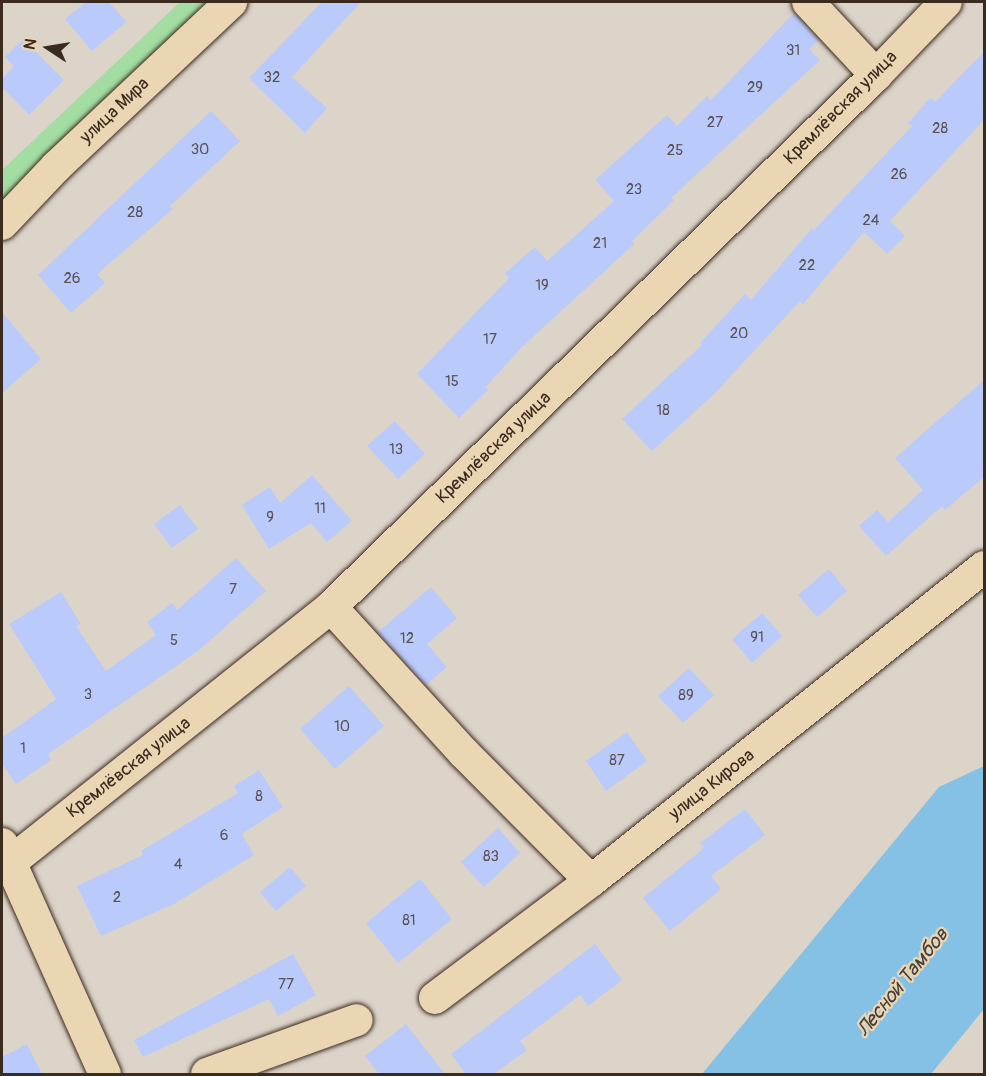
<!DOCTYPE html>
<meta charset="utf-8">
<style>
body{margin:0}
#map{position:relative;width:986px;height:1076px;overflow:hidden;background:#dcd3c9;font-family:Pangolin,sans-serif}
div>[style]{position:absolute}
.green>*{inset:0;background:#a3dda2}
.water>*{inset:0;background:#85c0e5}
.building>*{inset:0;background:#bacbfb}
.roads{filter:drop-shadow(0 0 2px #3b2a1e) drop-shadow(0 0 2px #3b2a1e)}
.minor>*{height:32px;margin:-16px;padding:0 16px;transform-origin:16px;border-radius:16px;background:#ebd6b4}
span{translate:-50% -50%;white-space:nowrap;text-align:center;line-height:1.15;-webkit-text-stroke:4.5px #ebd6b4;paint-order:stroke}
.number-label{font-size:15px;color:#5b5255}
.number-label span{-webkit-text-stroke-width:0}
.street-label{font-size:18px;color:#3b2a1e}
.water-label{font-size:20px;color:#46403c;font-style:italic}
.frame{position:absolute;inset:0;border:3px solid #3b2a1e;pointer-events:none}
.north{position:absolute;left:18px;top:18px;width:60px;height:60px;-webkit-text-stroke:4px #ebd6b4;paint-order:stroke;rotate:282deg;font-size:16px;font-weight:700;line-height:24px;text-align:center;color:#3b2a1e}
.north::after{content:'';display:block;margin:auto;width:21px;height:27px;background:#3b2a1e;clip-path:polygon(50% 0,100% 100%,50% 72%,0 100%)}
</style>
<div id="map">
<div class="green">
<div style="clip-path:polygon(180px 2px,222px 2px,2px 217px,2px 170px)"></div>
</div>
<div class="water">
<div style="clip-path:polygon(984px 766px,984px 1009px,931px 1074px,702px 1074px,939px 787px)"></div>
</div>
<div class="building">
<div style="clip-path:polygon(86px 2px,109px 2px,126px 22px,92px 51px,65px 19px)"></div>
<div style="clip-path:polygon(322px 2px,361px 2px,292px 77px,327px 108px,305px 133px,249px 78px)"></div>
<div style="clip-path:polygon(794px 13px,819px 40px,809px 49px,820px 60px,671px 198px,674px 200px,632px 241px,634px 244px,521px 348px,485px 388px,488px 390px,459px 418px,417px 374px,509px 278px,505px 273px,535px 247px,547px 261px,614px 201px,595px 180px,667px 115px,677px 126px,707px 96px,711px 100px)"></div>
<div style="clip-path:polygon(23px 39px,64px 80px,29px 115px,2px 87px,2px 79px,14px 66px,5px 57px)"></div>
<div style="clip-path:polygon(984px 52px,984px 120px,890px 221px,905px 236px,887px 254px,864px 232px,803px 304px,800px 301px,716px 392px,652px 451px,622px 419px,702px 345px,700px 343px,745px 294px,751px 300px,812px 228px,814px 230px,912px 126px,908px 123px,930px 98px,935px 102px)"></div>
<div style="clip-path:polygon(211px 111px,240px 141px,170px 206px,173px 209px,97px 274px,105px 283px,71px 313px,38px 275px)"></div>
<div style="clip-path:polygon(2px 312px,41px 359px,2px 393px)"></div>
<div style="clip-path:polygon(984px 380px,984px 477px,945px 510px,942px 506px,886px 556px,859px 526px,877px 510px,888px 522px,923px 490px,895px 458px)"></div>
<div style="clip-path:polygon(395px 421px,425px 454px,398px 479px,367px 446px)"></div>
<div style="clip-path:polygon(312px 475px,352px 521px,327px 542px,311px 523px,269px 549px,242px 505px,270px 487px,280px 503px)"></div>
<div style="clip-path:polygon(180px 505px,198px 529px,172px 548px,154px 524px)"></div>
<div style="clip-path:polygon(236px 558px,266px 591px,198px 651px,48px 754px,51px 760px,16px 784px,2px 764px,2px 738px,56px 699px,9px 624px,61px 592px,81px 624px,76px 626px,106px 671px,156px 635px,147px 622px,172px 603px,177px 610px)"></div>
<div style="clip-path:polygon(829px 569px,847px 591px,817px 617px,798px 595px)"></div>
<div style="clip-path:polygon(431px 587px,457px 618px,427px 644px,447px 667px,426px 685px,378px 632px)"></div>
<div style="clip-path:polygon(762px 613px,782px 636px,752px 663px,732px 639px)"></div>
<div style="clip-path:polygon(689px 668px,714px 695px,683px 723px,658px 696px)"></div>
<div style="clip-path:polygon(349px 686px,384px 726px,335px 769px,300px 729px)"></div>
<div style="clip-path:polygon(627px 732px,647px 761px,606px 791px,586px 761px)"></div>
<div style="clip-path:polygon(259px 770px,283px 807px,242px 834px,254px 855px,174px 904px,101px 936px,77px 886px,143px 855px,141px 851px,238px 793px,234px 786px)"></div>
<div style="clip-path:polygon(745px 809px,765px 835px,711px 876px,721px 889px,670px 931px,643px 898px,704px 848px,700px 843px)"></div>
<div style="clip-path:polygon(498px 828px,520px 853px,484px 887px,461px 862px)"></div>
<div style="clip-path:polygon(290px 867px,306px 886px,276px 911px,260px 892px)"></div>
<div style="clip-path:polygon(420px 879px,452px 919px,398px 963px,366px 923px)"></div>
<div style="clip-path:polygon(595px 944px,622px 980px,588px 1006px,580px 995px,520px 1041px,527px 1050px,494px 1074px,466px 1074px,451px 1054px)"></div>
<div style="clip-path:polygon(293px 954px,316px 995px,278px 1016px,269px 999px,143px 1057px,134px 1040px)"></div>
<div style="clip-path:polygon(406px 1024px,445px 1074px,379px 1074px,365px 1056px)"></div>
<div style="clip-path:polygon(27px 1044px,42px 1074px,2px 1074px,2px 1057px)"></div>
</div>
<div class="roads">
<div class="minor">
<div style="left:808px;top:2px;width:100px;rotate:47deg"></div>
<div style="left:2px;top:224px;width:79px;rotate:-46.5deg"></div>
<div style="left:56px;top:167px;width:241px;rotate:-43.3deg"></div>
<div style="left:331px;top:607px;width:197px;rotate:47.7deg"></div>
<div style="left:464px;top:753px;width:180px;rotate:45.2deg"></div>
<div style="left:2px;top:844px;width:252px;rotate:65.9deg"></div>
<div style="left:12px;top:861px;width:408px;rotate:-38.5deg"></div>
<div style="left:331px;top:607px;width:762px;rotate:-44.31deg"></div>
<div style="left:876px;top:75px;width:101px;rotate:-46.2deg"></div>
<div style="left:435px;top:998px;width:195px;rotate:-36.9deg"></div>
<div style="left:591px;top:881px;width:503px;rotate:-38.62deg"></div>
<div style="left:207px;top:1074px;width:159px;rotate:-19.8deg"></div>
</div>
</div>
<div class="number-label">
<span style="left:793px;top:51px">31</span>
<span style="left:272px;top:78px">32</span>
<span style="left:755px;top:88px">29</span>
<span style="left:715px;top:123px">27</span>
<span style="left:940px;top:129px">28</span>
<span style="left:200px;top:150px">30</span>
<span style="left:675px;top:151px">25</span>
<span style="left:899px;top:175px">26</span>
<span style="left:634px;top:190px">23</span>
<span style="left:135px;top:213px">28</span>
<span style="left:871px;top:221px">24</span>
<span style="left:600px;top:244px">21</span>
<span style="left:807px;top:266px">22</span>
<span style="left:72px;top:279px">26</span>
<span style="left:542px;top:286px">19</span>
<span style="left:739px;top:334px">20</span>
<span style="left:490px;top:340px">17</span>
<span style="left:452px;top:382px">15</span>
<span style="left:663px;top:411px">18</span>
<span style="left:396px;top:450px">13</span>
<span style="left:320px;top:509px">11</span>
<span style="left:270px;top:518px">9</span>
<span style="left:233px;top:590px">7</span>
<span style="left:757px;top:638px">91</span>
<span style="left:407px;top:639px">12</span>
<span style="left:174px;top:641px">5</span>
<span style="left:88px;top:695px">3</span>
<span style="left:686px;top:696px">89</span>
<span style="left:342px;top:727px">10</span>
<span style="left:23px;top:749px">1</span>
<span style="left:617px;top:761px">87</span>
<span style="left:259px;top:797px">8</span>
<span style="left:224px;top:836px">6</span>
<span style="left:491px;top:857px">83</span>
<span style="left:178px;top:865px">4</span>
<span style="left:117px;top:898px">2</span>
<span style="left:409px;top:921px">81</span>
<span style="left:286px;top:985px">77</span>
</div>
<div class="street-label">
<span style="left:841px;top:108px;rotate:-45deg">Кремлёвская улица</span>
<span style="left:115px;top:111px;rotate:-43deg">улица Мира</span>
<span style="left:494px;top:448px;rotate:-44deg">Кремлёвская улица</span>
<span style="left:129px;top:768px;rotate:-38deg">Кремлёвская улица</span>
<span style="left:712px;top:785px;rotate:-38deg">улица Кирова</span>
</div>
<div class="water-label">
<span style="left:902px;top:982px;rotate:-51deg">Лесной Тамбов</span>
</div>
<div class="frame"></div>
<div class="north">N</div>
</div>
